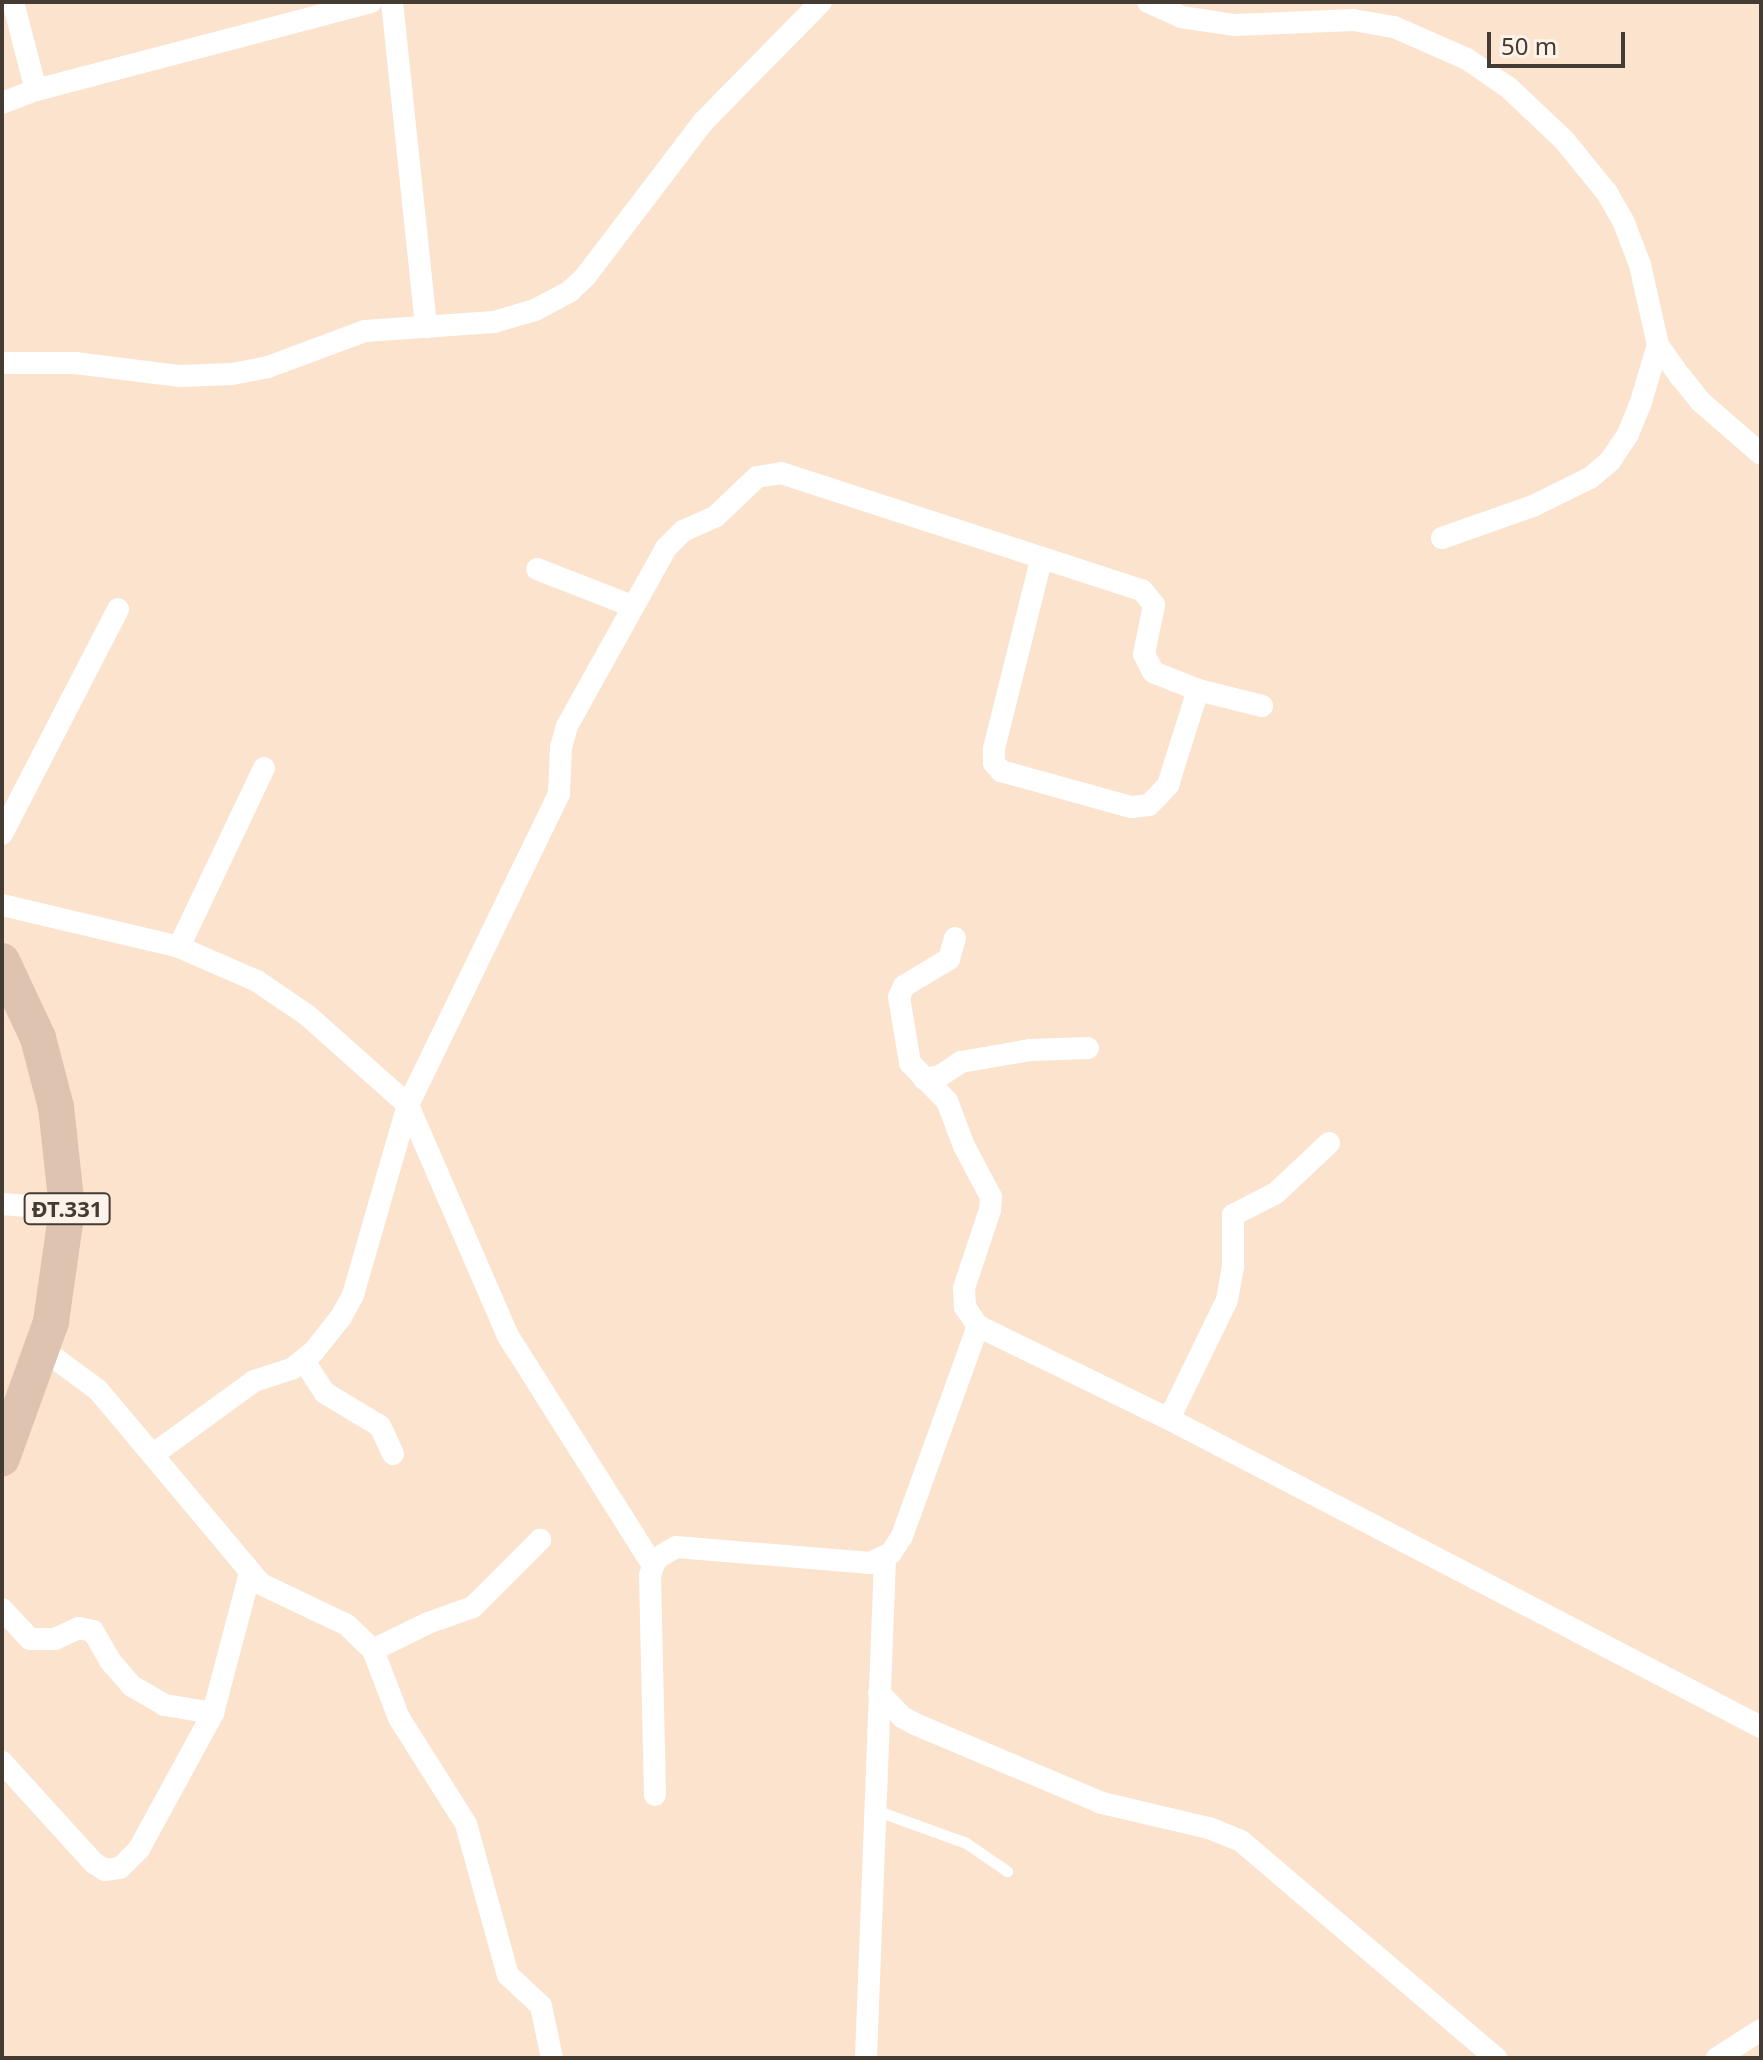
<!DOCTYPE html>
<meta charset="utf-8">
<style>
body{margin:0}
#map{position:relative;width:1763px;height:2060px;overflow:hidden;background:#fbe3ce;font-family:"Noto Sans",sans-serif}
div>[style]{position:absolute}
.service>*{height:11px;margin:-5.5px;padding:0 5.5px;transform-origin:5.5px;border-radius:5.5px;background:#fff}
.minor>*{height:22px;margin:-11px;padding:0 11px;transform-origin:11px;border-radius:11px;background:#fff}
.primary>*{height:36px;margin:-18px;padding:0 18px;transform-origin:18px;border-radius:18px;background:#dec3b1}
span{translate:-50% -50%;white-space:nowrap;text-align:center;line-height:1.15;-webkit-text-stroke:8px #fdf3eb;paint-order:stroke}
.shield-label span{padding:2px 6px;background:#fdf3eb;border:2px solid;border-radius:6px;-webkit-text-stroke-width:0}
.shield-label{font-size:22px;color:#443b33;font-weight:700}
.frame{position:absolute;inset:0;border:4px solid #443b33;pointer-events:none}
.scale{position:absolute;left:1487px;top:32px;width:138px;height:36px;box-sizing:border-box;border:4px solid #443b33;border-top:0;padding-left:10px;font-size:24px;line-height:28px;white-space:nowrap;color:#443b33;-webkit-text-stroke:6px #fdf3eb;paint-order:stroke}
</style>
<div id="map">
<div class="service">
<div style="left:875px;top:1810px;width:97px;rotate:19.9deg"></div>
<div style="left:966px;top:1843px;width:50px;rotate:34.3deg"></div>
</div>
<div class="minor">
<div style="left:13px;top:2px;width:91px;rotate:75.4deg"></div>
<div style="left:392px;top:2px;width:327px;rotate:84deg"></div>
<div style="left:1148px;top:2px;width:36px;rotate:24deg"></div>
<div style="left:1181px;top:17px;width:55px;rotate:8.4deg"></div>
<div style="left:1235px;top:25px;width:118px;rotate:-2.4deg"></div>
<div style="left:1353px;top:20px;width:42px;rotate:9.7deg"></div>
<div style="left:1394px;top:27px;width:80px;rotate:23.7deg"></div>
<div style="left:1467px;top:59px;width:51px;rotate:34.6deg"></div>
<div style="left:1509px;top:88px;width:76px;rotate:43.4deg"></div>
<div style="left:1564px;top:140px;width:68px;rotate:50.9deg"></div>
<div style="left:1607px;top:193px;width:34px;rotate:60deg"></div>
<div style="left:1624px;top:223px;width:45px;rotate:69.1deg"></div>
<div style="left:1640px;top:265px;width:82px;rotate:77.3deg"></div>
<div style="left:1658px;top:345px;width:38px;rotate:55deg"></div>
<div style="left:1680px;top:376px;width:33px;rotate:51deg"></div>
<div style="left:1701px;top:402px;width:79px;rotate:40.9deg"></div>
<div style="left:2px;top:103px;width:36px;rotate:-21deg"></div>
<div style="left:36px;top:90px;width:346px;rotate:-14.7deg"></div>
<div style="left:2px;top:363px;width:73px"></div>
<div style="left:75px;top:363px;width:106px;rotate:7.1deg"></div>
<div style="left:180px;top:376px;width:52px;rotate:-2.2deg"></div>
<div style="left:232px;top:374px;width:37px;rotate:-11deg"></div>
<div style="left:268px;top:367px;width:103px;rotate:-20.4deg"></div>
<div style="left:365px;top:331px;width:129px;rotate:-4deg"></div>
<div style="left:494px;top:322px;width:43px;rotate:-16.3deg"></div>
<div style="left:535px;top:310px;width:40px;rotate:-28deg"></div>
<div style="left:570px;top:291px;width:21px;rotate:-43deg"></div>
<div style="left:585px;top:277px;width:195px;rotate:-52.7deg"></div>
<div style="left:703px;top:122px;width:168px;rotate:-45.5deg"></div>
<div style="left:1442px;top:538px;width:96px;rotate:-19.4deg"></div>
<div style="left:1533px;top:506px;width:64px;rotate:-26.2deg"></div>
<div style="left:1590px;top:478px;width:26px;rotate:-40deg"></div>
<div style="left:1610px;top:461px;width:32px;rotate:-56deg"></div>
<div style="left:1628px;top:434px;width:31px;rotate:-68deg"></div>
<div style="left:1640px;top:405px;width:63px;rotate:-73.3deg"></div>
<div style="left:1041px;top:560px;width:195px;rotate:104deg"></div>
<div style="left:994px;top:749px;width:14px;rotate:90deg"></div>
<div style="left:994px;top:763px;width:11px;rotate:49deg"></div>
<div style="left:1001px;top:771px;width:135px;rotate:15.5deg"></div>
<div style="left:1131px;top:807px;width:18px;rotate:-6deg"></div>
<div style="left:1149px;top:805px;width:28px;rotate:-46deg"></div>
<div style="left:1168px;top:785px;width:100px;rotate:-72.5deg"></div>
<div style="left:537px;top:569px;width:102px;rotate:21.3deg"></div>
<div style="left:2px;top:834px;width:253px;rotate:-62.7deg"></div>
<div style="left:2px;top:905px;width:182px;rotate:13.3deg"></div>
<div style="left:179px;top:947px;width:85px;rotate:23.6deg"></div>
<div style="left:257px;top:981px;width:60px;rotate:34.2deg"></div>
<div style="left:307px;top:1015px;width:135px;rotate:41.7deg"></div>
<div style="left:408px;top:1105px;width:252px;rotate:66.6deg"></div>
<div style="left:508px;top:1336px;width:271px;rotate:57.7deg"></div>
<div style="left:955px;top:938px;width:22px;rotate:106deg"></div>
<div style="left:949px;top:959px;width:52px;rotate:149deg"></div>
<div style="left:904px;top:986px;width:12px;rotate:114deg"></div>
<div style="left:899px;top:997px;width:67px;rotate:80.5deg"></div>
<div style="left:910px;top:1063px;width:53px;rotate:45.8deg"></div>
<div style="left:947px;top:1101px;width:48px;rotate:69.3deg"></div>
<div style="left:964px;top:1146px;width:58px;rotate:62.1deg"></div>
<div style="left:991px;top:1197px;width:13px;rotate:94deg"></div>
<div style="left:990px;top:1210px;width:82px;rotate:108.4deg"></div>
<div style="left:964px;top:1288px;width:19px;rotate:87deg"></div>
<div style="left:965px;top:1307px;width:23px;rotate:56deg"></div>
<div style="left:978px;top:1326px;width:212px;rotate:26deg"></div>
<div style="left:1169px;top:1419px;width:667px;rotate:27.49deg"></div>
<div style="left:179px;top:947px;width:198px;rotate:-64.6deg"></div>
<div style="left:924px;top:1079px;width:16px;rotate:-11deg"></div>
<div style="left:940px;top:1076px;width:25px;rotate:-34deg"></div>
<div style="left:961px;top:1062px;width:70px;rotate:-9.9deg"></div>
<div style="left:1030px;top:1050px;width:58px;rotate:-2deg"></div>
<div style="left:2px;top:1204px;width:65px;rotate:4.4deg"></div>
<div style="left:41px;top:1348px;width:71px;rotate:36.4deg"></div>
<div style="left:98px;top:1390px;width:253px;rotate:50deg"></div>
<div style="left:261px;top:1584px;width:95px;rotate:25.5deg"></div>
<div style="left:347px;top:1625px;width:36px;rotate:44deg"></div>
<div style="left:373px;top:1650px;width:73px;rotate:69.1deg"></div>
<div style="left:399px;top:1718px;width:125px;rotate:57.7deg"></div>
<div style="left:466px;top:1824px;width:157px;rotate:74.5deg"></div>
<div style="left:508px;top:1975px;width:45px;rotate:43.2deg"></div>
<div style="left:541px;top:2006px;width:53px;rotate:78.1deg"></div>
<div style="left:304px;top:1361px;width:38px;rotate:57deg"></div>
<div style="left:325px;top:1393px;width:64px;rotate:31deg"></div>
<div style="left:380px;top:1426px;width:31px;rotate:65deg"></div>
<div style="left:1169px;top:1419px;width:132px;rotate:-64deg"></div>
<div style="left:1227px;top:1300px;width:34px;rotate:-80deg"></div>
<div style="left:1233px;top:1267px;width:52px;rotate:-90deg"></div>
<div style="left:1233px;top:1215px;width:48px;rotate:-27.1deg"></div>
<div style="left:1276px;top:1193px;width:73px;rotate:-43.3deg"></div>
<div style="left:155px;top:1453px;width:122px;rotate:-36deg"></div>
<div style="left:254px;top:1381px;width:40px;rotate:-18deg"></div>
<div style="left:292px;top:1369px;width:28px;rotate:-39deg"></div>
<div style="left:314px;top:1351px;width:43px;rotate:-51.5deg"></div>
<div style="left:341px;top:1317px;width:25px;rotate:-61deg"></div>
<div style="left:353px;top:1295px;width:198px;rotate:-73.9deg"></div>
<div style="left:408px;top:1105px;width:346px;rotate:-64.1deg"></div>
<div style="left:559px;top:794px;width:47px;rotate:-87.6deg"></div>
<div style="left:561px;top:747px;width:22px;rotate:-74deg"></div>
<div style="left:567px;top:726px;width:204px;rotate:-60.9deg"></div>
<div style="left:666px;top:548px;width:24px;rotate:-45deg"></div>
<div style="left:683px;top:531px;width:35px;rotate:-24deg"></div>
<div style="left:715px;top:517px;width:58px;rotate:-43.6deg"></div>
<div style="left:757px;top:477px;width:24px;rotate:-9deg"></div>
<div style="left:781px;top:473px;width:379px;rotate:18deg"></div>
<div style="left:1142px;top:590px;width:19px;rotate:51deg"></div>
<div style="left:1154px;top:605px;width:50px;rotate:101.5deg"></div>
<div style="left:1144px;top:654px;width:20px;rotate:63deg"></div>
<div style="left:1153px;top:672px;width:48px;rotate:21.8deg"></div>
<div style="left:1198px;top:690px;width:66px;rotate:14deg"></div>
<div style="left:2px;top:1609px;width:41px;rotate:47deg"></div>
<div style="left:30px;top:1639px;width:25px"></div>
<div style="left:55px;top:1639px;width:26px;rotate:-25deg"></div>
<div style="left:79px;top:1628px;width:14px;rotate:12deg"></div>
<div style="left:93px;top:1631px;width:36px;rotate:60deg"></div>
<div style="left:111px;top:1662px;width:32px;rotate:49deg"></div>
<div style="left:132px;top:1686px;width:38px;rotate:30deg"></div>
<div style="left:165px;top:1705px;width:49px;rotate:9.5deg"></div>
<div style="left:373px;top:1650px;width:61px;rotate:-26.1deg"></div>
<div style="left:428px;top:1623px;width:48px;rotate:-19.6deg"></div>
<div style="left:473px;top:1607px;width:95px;rotate:-45deg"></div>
<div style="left:879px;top:1693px;width:33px;rotate:46deg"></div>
<div style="left:902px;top:1717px;width:15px;rotate:28deg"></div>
<div style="left:915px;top:1724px;width:203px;rotate:22.9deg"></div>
<div style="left:1102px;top:1803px;width:110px;rotate:13.2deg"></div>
<div style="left:1209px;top:1828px;width:35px;rotate:22deg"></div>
<div style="left:1241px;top:1841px;width:335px;rotate:40.4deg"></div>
<div style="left:2px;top:1762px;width:137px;rotate:47.7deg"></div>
<div style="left:94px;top:1863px;width:13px;rotate:32deg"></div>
<div style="left:105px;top:1870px;width:15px;rotate:-8deg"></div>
<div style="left:120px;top:1868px;width:27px;rotate:-45deg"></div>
<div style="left:139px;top:1849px;width:155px;rotate:-61.4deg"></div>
<div style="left:213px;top:1713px;width:145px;rotate:-75.2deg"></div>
<div style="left:655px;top:1795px;width:220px;rotate:-91.3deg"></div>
<div style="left:650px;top:1575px;width:17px;rotate:-69deg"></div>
<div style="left:656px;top:1559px;width:23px;rotate:-31deg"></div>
<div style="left:676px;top:1547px;width:195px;rotate:4.7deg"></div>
<div style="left:870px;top:1563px;width:23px;rotate:-25deg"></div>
<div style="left:891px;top:1553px;width:20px;rotate:-57deg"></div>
<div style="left:902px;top:1536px;width:223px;rotate:-70.1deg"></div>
<div style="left:866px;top:2058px;width:500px;rotate:-87.82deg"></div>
<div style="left:1717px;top:2058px;width:52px;rotate:-32.5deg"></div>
</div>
<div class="primary">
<div style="left:2px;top:961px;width:85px;rotate:64.9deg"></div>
<div style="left:38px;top:1038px;width:71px;rotate:75.4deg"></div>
<div style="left:56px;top:1107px;width:103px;rotate:83.8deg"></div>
<div style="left:67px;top:1209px;width:114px;rotate:98.1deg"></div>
<div style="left:51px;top:1322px;width:145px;rotate:109.8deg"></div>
</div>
<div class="shield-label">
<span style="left:67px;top:1209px">ĐT.331</span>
</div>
<div class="frame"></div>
<div class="scale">50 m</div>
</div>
